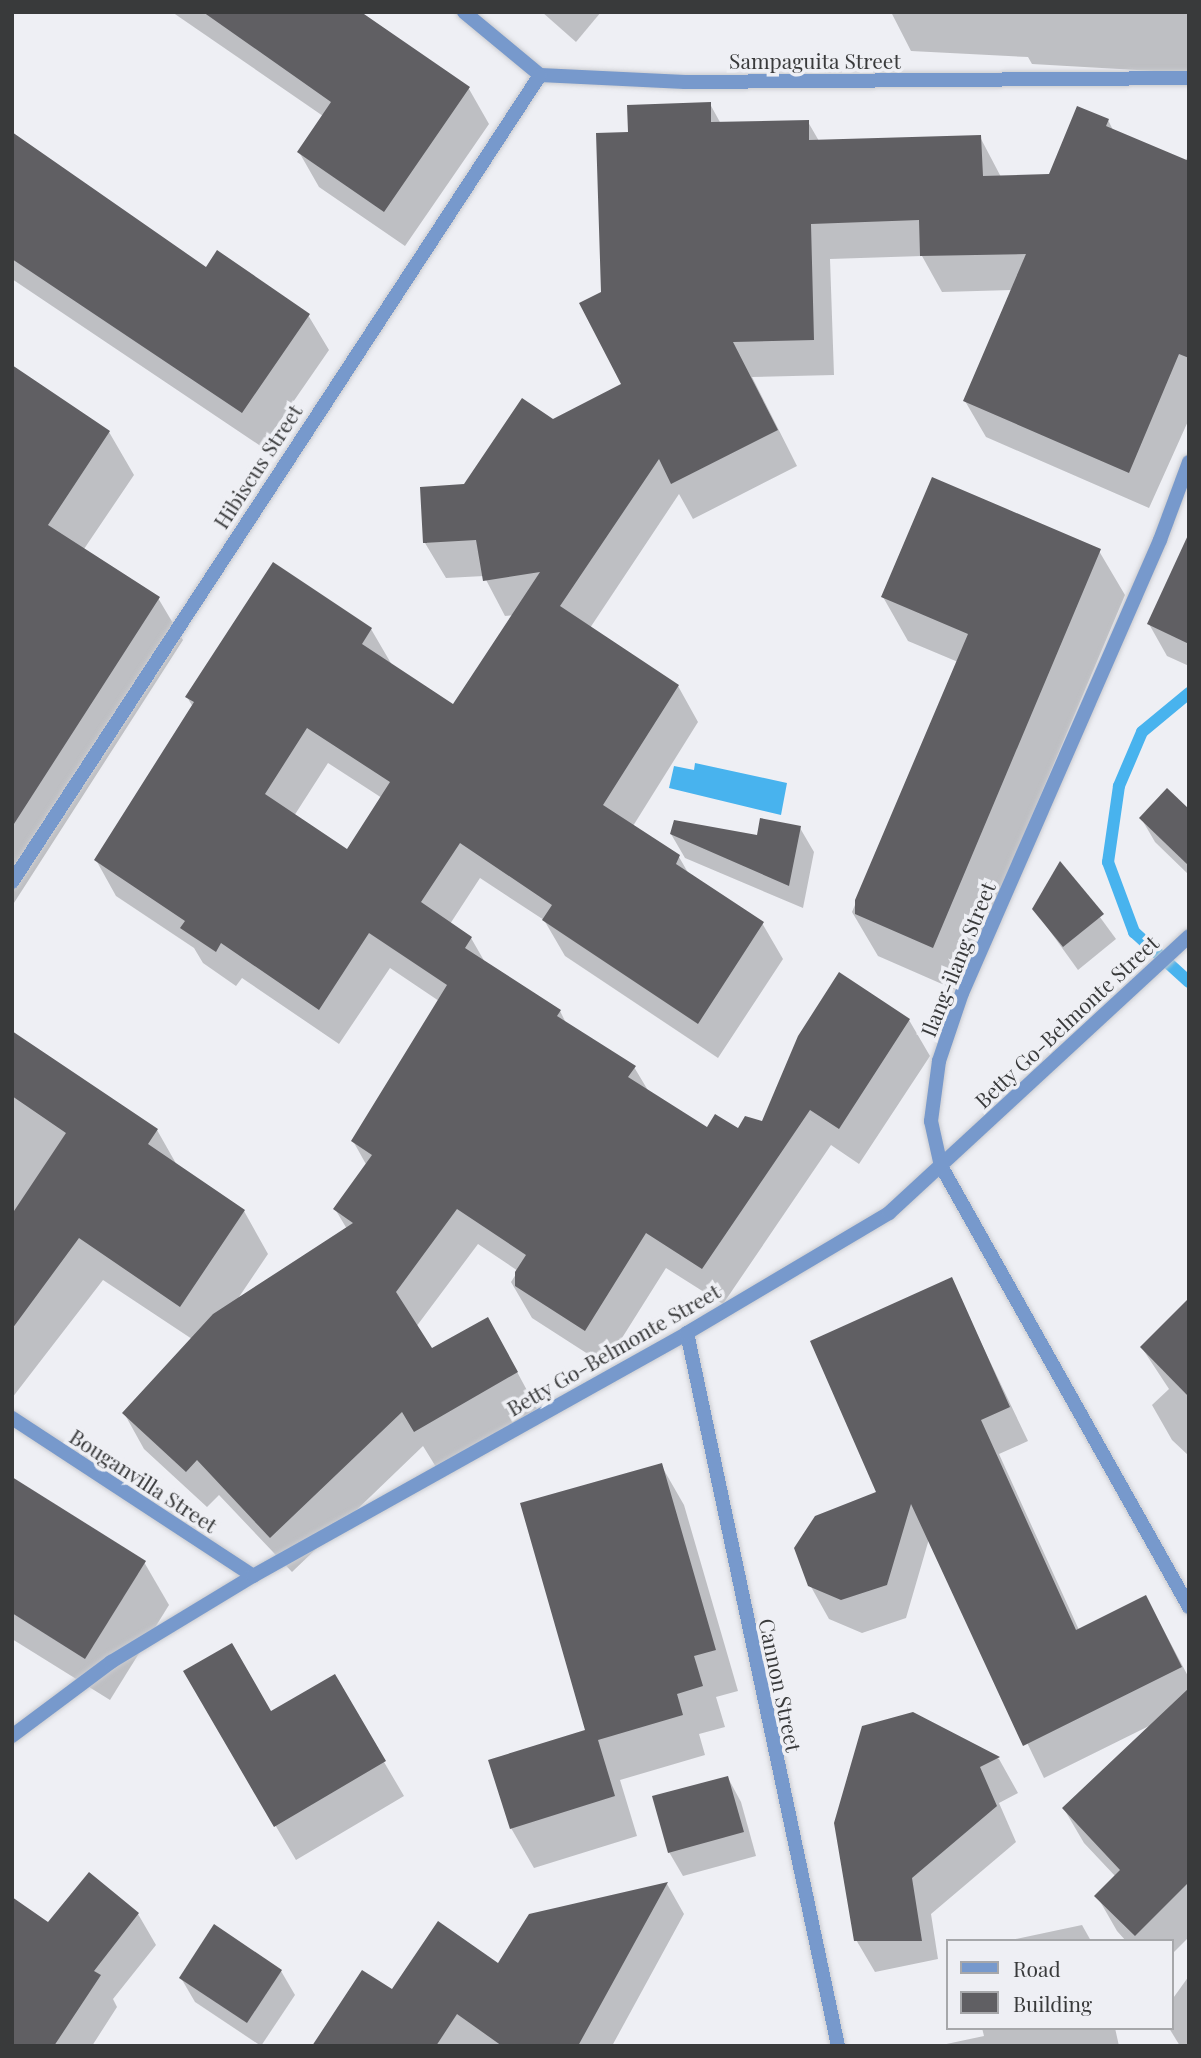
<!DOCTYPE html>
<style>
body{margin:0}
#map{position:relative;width:1201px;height:2058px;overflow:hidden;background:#eeeff4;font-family:"Playfair Display",serif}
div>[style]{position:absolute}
.water>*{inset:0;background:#48b3ee}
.shadow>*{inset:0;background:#0003}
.stream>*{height:12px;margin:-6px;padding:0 6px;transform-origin:6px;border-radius:6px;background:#48b3ee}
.building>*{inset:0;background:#605f63}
.roads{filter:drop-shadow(0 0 2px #cacbcf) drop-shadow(0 0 2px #cacbcf)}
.minor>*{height:14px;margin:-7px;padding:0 7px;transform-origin:7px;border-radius:7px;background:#79c}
.tertiary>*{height:14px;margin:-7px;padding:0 7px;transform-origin:7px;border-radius:7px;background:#79c}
span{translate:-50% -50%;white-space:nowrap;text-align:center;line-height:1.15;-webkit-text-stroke:7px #eeeff4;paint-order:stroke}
.street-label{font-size:21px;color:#393a3b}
.frame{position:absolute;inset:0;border:14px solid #393a3b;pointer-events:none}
.legend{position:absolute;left:946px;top:1939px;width:228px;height:91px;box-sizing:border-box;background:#eeeff4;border:2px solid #a6a7aa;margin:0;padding:9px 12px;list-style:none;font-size:21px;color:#393a3b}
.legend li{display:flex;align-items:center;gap:14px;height:35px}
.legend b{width:35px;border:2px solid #a6a7aa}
</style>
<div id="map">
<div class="water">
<div style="clip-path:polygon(695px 763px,787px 783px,781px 815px,669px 788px,674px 766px,694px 770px)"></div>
</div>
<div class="shadow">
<div style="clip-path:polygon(172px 12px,361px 12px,469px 89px,489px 124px,405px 246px,319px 187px,299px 152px,323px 116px)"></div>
<div style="clip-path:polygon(542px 12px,601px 12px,576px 42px)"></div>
<div style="clip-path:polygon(891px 12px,1189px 12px,1189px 73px,1032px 64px,1028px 57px,911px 51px)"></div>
<div style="clip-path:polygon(evenodd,710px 104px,721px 124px,808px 122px,819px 141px,980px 137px,1001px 177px,1050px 176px,1108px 120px,1113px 130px,1185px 162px,1189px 154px,1189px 419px,1149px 508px,986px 437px,965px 401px,1012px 290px,942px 292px,922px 256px,830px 259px,834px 375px,752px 377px,797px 466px,693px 519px,679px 494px,590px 628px,678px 686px,698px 722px,633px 826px,679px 857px,690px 876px,762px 923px,783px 959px,718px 1058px,565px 956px,544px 920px,480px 878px,450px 924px,471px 938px,486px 964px,560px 1011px,567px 1025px,634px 1067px,649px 1092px,708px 1129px,738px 1131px,763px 1123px,909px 1020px,930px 1056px,859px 1164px,831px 1145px,723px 1304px,666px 1268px,605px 1365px,532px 1318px,511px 1282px,518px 1271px,478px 1244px,416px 1327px,432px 1351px,508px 1355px,537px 1409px,436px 1467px,423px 1446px,292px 1572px,219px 1495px,207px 1507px,144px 1449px,124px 1413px,192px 1339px,103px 1280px,12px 1398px,12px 1033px,157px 1130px,178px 1167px,244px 1211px,268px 1254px,237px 1300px,347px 1229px,335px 1209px,367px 1166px,353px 1141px,439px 1001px,390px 968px,339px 1044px,242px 978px,236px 986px,203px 963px,194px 948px,116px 896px,96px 860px,193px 707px,187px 697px,371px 629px,392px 665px,454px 706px,514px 615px,505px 616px,484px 576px,446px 578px,425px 543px,465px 486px,553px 421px,623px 385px,603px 293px,629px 134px,710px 104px,328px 763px,382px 798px,347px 852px,294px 816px,328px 763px)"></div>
<div style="clip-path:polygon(12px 133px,206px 270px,308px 315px,329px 350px,262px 447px,12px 279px)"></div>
<div style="clip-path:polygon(12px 367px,109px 432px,134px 475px,84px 549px,158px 598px,183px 640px,12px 906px)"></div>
<div style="clip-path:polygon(1189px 536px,1189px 666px,1167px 656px,1149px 624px)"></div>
<div style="clip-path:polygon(1099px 551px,1125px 595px,958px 991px,878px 956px,852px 912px,958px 662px,908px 641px,883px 597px)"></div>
<div style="clip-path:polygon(1189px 812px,1189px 875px,1155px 842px,1141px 818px)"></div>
<div style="clip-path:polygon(800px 828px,814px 852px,803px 908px,685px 858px,671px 834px,758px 837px)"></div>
<div style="clip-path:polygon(1061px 864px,1116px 939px,1078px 970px,1034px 909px)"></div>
<div style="clip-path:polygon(951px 1280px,1028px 1441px,999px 1454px,1079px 1630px,1146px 1597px,1189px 1678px,1189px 1937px,1171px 1955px,1171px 1941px,1126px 1941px,1117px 1931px,1097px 1896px,1116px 1877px,1084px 1843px,1064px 1809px,1151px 1725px,1044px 1778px,929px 1539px,906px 1618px,862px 1633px,829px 1619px,810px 1585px,879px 1493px)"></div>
<div style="clip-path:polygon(1189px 1301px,1189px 1456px,1172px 1440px,1152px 1405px,1169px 1389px,1142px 1348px)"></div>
<div style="clip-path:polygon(661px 1465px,684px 1505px,738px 1691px,716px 1697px,725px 1727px,699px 1734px,705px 1755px,620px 1780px,637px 1836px,534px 1868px,511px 1828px,587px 1731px)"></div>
<div style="clip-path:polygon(12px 1479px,144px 1562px,169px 1605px,110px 1700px,12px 1639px)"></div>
<div style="clip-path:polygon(334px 1677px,404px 1796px,296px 1860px,205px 1707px,271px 1714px)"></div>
<div style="clip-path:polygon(913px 1714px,999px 1759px,1018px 1793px,999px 1803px,1016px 1842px,931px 1914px,938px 1959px,875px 1972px,855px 1938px)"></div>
<div style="clip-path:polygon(728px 1778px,741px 1802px,756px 1856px,683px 1876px,669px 1852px)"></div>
<div style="clip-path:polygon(667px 1884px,684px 1914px,612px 2046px,314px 2046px,392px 1992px,498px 1965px,530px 1916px)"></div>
<div style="clip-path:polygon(138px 1914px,156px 1945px,113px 1999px,117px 2007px,92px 2046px,12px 2046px,48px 1925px)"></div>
<div style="clip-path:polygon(1082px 1925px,1091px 1941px,1006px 1941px)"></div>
<div style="clip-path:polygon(281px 1971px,295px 1995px,261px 2046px,195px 2002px,181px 1978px)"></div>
<div style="clip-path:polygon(1189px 1976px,1189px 2046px,1180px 2046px,1169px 2028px,1171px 2001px)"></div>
<div style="clip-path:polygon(982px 2028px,1115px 2028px,1119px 2046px,937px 2046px,984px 2036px)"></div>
</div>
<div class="stream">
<div style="left:1189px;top:693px;width:61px;rotate:140.3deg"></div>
<div style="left:1142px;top:732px;width:59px;rotate:113.1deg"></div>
<div style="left:1119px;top:786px;width:77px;rotate:98.2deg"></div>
<div style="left:1108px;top:862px;width:75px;rotate:69.6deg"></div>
<div style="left:1134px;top:932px;width:74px;rotate:42.3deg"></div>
</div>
<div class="building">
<div style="clip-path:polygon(203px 12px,361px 12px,470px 87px,384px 212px,297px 152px,331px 102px)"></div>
<div style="clip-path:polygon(evenodd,711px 102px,711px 122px,809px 120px,809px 140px,981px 135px,983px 176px,1049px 174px,1077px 106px,1109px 119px,1106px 126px,1189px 161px,1189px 358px,1179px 354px,1129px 473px,963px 401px,1026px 254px,920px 256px,919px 220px,811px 224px,814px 340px,733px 342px,778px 430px,671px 484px,659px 459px,560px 606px,679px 685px,603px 805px,680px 855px,676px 864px,764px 922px,698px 1024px,542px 920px,552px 905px,460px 843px,421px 902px,472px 937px,465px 948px,561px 1010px,557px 1016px,636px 1066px,628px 1077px,707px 1127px,715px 1114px,738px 1128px,745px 1116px,762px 1121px,798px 1036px,839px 972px,910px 1019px,839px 1129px,810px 1110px,702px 1269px,646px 1233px,585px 1331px,515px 1286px,515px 1272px,526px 1255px,457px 1209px,396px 1292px,432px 1348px,488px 1317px,518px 1372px,414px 1432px,402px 1412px,270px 1538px,197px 1460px,186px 1472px,122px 1413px,213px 1314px,353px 1223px,333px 1209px,372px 1155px,351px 1141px,447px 985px,369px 933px,319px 1010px,221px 943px,216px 952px,180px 928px,185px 921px,94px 860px,194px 702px,185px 697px,273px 562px,372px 628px,362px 644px,453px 704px,540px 572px,483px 581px,476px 540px,423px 543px,420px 487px,464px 484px,522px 398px,553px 419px,621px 384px,579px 303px,601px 292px,596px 133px,628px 132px,627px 105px,711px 102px,307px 728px,390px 782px,347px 849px,265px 794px,307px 728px)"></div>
<div style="clip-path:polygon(12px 132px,206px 267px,217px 250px,310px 314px,242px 413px,12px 259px)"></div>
<div style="clip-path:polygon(12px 365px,110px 431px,48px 525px,160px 597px,12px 827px)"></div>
<div style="clip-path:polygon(932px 477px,1101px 549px,933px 948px,855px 914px,855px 900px,968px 634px,881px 597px)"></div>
<div style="clip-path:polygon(1189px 533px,1189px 644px,1147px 624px)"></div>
<div style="clip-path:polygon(1167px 788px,1189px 809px,1189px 866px,1139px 818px)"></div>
<div style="clip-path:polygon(760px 818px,801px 826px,789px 886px,670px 834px,674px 820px,757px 835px)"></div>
<div style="clip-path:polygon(1060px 861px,1104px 914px,1063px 947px,1032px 909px)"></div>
<div style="clip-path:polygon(12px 1031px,158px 1129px,148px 1144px,245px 1210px,180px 1307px,79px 1238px,12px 1329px,12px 1214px,66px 1133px,12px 1096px)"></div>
<div style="clip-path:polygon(952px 1277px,1010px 1407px,981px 1420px,1076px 1630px,1146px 1595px,1182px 1667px,1023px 1746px,911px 1504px,887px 1585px,841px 1600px,808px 1586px,794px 1548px,815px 1516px,876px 1492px,810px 1341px)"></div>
<div style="clip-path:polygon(1189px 1298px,1189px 1397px,1140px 1347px)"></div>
<div style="clip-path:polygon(662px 1463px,716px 1650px,694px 1656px,703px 1686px,677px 1694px,683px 1715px,598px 1740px,615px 1796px,510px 1829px,488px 1760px,585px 1730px,520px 1503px)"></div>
<div style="clip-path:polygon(12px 1477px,146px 1561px,85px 1659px,12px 1613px)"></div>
<div style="clip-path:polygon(232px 1643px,271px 1711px,335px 1674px,386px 1761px,274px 1827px,183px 1671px)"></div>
<div style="clip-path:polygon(1189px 1688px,1189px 1882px,1135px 1936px,1094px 1896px,1120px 1870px,1062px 1808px)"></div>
<div style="clip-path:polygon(913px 1712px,1000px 1757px,980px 1767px,997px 1806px,912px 1878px,922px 1941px,854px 1941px,834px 1823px,862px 1726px)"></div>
<div style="clip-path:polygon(728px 1776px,744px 1832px,668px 1853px,652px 1796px)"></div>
<div style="clip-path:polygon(89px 1872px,139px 1913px,94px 1971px,101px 1975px,54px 2046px,12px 2046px,12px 1897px,48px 1922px)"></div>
<div style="clip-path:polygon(668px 1882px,578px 2046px,502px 2046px,457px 2014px,436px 2046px,312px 2046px,362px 1970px,392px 1989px,438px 1921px,498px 1963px,529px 1914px)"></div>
<div style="clip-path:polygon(214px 1924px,282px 1970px,247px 2023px,179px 1978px)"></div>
</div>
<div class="roads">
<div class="minor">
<div style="left:464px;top:12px;width:99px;rotate:39.7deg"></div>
<div style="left:540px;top:75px;width:145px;rotate:2.8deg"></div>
<div style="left:685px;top:82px;width:504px;rotate:-0.45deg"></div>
<div style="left:1189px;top:462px;width:83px;rotate:110.4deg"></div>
<div style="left:1160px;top:540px;width:494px;rotate:113.6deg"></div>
<div style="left:962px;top:993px;width:72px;rotate:108.7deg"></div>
<div style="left:939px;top:1061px;width:61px;rotate:97.6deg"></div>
<div style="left:931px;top:1121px;width:46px;rotate:77.5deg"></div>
<div style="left:941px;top:1166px;width:506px;rotate:60.65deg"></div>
<div style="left:12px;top:882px;width:964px;rotate:-56.8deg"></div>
<div style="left:687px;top:1333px;width:729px;rotate:78.04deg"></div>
<div style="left:12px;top:1418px;width:288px;rotate:33.2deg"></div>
</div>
<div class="tertiary">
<div style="left:12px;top:1736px;width:124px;rotate:-36.8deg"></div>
<div style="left:111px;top:1662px;width:166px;rotate:-31.2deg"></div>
<div style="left:253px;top:1576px;width:497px;rotate:-29.2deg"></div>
<div style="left:687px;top:1333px;width:235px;rotate:-30.7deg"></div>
<div style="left:889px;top:1213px;width:408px;rotate:-42.7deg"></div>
</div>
</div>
<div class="street-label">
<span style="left:815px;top:60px">Sampaguita Street</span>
<span style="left:257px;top:466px;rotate:-57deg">Hibiscus Street</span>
<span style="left:957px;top:959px;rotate:-68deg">Ilang-ilang Street</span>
<span style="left:1066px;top:1021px;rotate:-43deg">Betty Go-Belmonte Street</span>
<span style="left:613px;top:1349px;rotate:-30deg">Betty Go-Belmonte Street</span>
<span style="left:144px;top:1480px;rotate:33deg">Bouganvilla Street</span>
<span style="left:781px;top:1685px;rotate:78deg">Cannon Street</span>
</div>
<div class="frame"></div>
<ul class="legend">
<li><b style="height:9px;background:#79c"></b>Road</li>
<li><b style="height:19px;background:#605f63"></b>Building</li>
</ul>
</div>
